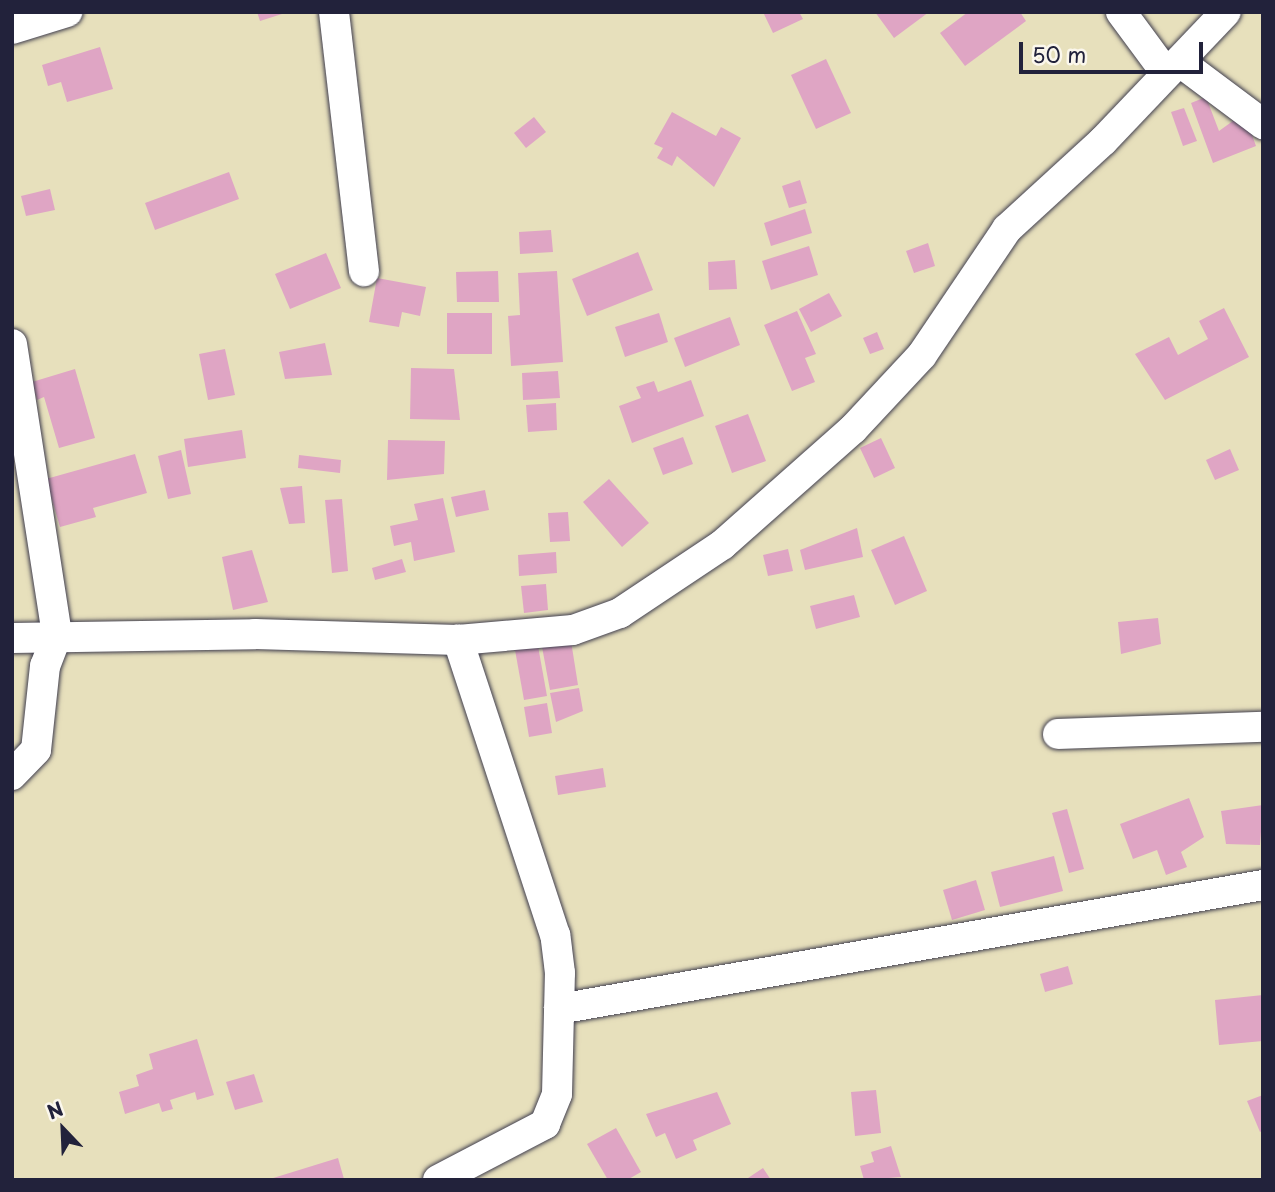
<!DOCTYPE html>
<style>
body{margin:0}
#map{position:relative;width:1275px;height:1192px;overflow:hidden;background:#e7e0bc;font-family:"Playpen Sans",sans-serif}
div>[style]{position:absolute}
.building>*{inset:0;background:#dfa5c4}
.roads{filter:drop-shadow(0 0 2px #403e4e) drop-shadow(0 0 2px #403e4e)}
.minor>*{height:30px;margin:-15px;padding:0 15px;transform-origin:15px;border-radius:15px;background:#fff}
span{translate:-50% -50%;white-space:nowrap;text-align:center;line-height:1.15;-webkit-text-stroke:5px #fbf7ec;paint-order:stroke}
.frame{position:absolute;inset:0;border:14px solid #22223b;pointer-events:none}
.north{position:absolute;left:28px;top:1094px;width:70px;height:70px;-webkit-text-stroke:5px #fbf7ec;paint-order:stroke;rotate:337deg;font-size:19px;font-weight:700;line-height:28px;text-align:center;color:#22223b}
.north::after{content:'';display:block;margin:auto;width:24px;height:32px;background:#22223b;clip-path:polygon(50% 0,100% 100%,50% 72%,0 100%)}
.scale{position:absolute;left:1019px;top:42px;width:184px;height:32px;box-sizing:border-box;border:4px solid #22223b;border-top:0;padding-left:9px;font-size:21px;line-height:24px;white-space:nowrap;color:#22223b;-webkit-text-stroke:5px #fbf7ec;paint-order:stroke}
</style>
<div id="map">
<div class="building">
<div style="clip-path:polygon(257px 12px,285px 12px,285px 13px,260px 21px)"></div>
<div style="clip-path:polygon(763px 12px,799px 12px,803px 19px,773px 33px)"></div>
<div style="clip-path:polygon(875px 12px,929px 12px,894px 38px)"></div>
<div style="clip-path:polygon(968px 12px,1020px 12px,1026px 21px,965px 66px,940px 33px)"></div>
<div style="clip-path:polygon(100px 47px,113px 89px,67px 102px,61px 82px,48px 86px,42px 65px)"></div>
<div style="clip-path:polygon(826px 59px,851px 113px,816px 129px,791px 75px)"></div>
<div style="clip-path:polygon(1206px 97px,1219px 131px,1244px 113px,1256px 146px,1213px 163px,1191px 103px)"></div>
<div style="clip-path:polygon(1184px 108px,1197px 141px,1183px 146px,1171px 112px)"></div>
<div style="clip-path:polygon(672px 112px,716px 136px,721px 127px,741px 138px,714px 187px,677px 156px,672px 166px,657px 158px,663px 148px,654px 144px)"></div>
<div style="clip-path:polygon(534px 117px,546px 132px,526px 148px,514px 133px)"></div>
<div style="clip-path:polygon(229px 172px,239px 199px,155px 230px,145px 203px)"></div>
<div style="clip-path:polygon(800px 180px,807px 203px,789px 208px,782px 186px)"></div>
<div style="clip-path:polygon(50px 189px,55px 210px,26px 216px,21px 196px)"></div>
<div style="clip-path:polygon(805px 209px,812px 233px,771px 246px,764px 223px)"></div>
<div style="clip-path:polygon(551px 230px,553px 252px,520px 254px,519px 232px)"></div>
<div style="clip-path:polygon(928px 243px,935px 266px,914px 273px,906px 251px)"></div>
<div style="clip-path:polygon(809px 246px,818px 275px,771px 290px,762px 261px)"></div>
<div style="clip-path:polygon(638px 252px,653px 290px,587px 316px,572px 279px)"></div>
<div style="clip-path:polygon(326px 253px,341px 288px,290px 309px,275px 274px)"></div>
<div style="clip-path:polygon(735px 260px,737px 289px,709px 290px,708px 262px)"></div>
<div style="clip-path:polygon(498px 271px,499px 302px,457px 302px,456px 272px)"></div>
<div style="clip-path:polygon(557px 271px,563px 362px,511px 366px,508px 316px,520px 315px,518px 273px)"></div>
<div style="clip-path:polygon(377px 278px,426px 287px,420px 316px,402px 312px,399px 327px,369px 322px)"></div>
<div style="clip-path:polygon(829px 293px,842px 316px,811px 332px,799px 309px)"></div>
<div style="clip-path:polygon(1224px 308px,1249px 357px,1165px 400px,1135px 354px,1169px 337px,1178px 355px,1208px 339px,1199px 321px)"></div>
<div style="clip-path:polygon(797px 311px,816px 354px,805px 358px,815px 382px,792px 391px,764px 325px)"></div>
<div style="clip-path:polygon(447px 313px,492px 313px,492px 354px,447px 354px)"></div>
<div style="clip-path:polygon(659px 313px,668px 342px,625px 357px,615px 327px)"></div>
<div style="clip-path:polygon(730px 317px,740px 345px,685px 367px,674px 338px)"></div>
<div style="clip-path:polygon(877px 332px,884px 349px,870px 354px,863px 338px)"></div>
<div style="clip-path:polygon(325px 343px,332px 375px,285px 379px,279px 352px)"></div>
<div style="clip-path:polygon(225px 349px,235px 395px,208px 400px,199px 354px)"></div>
<div style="clip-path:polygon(411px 368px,454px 369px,460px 420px,410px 419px)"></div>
<div style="clip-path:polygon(75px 369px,95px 438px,59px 448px,44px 397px,37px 400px,32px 382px)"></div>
<div style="clip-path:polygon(558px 371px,560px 398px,523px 400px,522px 373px)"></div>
<div style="clip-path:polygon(691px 380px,704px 416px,632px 443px,619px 406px,641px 398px,636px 387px,654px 381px,658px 392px)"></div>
<div style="clip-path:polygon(556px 403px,557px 430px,528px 432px,526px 405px)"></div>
<div style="clip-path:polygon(748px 414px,766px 461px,732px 473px,715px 426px)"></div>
<div style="clip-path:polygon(242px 430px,246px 458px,188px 467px,184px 439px)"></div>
<div style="clip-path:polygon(683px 437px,693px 464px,663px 475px,653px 448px)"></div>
<div style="clip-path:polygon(881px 438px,895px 468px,874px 478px,860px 448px)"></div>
<div style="clip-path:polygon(388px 440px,445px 441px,444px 474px,387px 480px)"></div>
<div style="clip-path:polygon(1230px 449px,1239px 470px,1215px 480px,1206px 460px)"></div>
<div style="clip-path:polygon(181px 450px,191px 494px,168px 499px,158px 456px)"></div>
<div style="clip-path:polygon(135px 454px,147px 493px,93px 508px,96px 517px,60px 527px,46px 479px)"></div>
<div style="clip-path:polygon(299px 455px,341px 460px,340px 473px,298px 468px)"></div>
<div style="clip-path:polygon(609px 479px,649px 523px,622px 547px,583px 502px)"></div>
<div style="clip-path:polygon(302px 486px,305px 523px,289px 524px,280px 488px)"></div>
<div style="clip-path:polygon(485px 490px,489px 510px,456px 517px,451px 497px)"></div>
<div style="clip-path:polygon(443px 498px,455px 552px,414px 561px,411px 542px,394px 546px,390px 526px,418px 520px,414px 504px)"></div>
<div style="clip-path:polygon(342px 499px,348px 571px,332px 573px,325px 500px)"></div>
<div style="clip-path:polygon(568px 512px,570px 541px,550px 542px,548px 513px)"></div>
<div style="clip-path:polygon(857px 528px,863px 557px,805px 570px,800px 550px)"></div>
<div style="clip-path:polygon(904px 536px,927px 591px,895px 605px,871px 550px)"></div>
<div style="clip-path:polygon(788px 549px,793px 571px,768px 576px,763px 555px)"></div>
<div style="clip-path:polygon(252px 550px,268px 602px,233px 610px,222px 557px)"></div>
<div style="clip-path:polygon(556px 552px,557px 573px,519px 576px,518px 555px)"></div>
<div style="clip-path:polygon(402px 559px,406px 572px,375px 580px,372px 568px)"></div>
<div style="clip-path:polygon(546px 584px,548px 610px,524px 613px,521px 586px)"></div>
<div style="clip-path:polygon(854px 595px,860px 617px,816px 629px,810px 606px)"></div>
<div style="clip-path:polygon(1158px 618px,1161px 644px,1121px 654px,1118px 622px)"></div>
<div style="clip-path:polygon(571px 641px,578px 685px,550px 690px,542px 647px)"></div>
<div style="clip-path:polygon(538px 646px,547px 696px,524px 700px,515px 650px)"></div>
<div style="clip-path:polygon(579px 688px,583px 711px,556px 722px,550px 693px)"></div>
<div style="clip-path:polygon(547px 703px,552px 733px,529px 737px,524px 707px)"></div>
<div style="clip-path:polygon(603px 768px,606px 787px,558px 795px,555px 776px)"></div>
<div style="clip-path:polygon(1189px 798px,1204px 837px,1181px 852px,1187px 867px,1166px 875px,1157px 850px,1133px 859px,1120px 824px)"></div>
<div style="clip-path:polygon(1263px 805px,1260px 845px,1226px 844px,1221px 811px)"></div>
<div style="clip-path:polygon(1067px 809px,1084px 869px,1069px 873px,1052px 813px)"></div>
<div style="clip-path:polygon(1054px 856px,1063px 891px,1000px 907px,991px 872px)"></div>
<div style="clip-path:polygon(976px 880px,985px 910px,952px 920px,943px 890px)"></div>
<div style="clip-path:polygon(1068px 966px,1073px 984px,1045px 992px,1040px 974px)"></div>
<div style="clip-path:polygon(1263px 995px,1263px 1041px,1219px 1045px,1215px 1000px)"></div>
<div style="clip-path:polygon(197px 1039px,214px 1095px,197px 1100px,195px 1092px,170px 1100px,173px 1109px,162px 1112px,159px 1103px,125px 1114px,119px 1092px,139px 1086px,136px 1075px,153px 1069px,149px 1054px)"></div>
<div style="clip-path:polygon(254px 1074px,263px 1102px,235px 1110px,226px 1082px)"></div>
<div style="clip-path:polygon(876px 1090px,881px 1133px,855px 1136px,851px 1092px)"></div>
<div style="clip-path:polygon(717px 1092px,731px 1124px,693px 1140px,697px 1150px,676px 1159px,665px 1133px,656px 1137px,646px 1114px)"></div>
<div style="clip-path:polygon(1263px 1095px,1263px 1130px,1260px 1132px,1247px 1101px)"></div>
<div style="clip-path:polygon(616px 1128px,641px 1172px,627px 1180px,608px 1180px,587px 1144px)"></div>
<div style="clip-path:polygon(891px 1146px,901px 1177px,864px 1180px,860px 1166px,874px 1162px,871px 1152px)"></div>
<div style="clip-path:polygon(338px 1158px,344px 1179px,270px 1180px,270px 1179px)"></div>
<div style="clip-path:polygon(763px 1168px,771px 1180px,745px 1180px)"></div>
</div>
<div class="roads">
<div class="minor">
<div style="left:334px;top:12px;width:261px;rotate:83.4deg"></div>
<div style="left:1121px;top:12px;width:76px;rotate:53.6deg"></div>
<div style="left:12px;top:29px;width:58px;rotate:-17.2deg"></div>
<div style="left:1180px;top:62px;width:104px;rotate:36.8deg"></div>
<div style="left:12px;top:344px;width:294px;rotate:81.2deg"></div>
<div style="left:57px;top:635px;width:33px;rotate:111deg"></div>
<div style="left:45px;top:666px;width:84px;rotate:96.1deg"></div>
<div style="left:36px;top:750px;width:35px;rotate:134deg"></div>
<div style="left:12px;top:638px;width:243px;rotate:-0.9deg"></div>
<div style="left:255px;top:634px;width:203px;rotate:1.7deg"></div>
<div style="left:458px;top:640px;width:115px;rotate:-5deg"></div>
<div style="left:573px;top:630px;width:50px;rotate:-19.9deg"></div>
<div style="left:620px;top:613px;width:123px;rotate:-33.7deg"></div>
<div style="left:722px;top:545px;width:175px;rotate:-41.5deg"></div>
<div style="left:853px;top:429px;width:101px;rotate:-47deg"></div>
<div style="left:922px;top:355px;width:152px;rotate:-56deg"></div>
<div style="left:1007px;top:229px;width:130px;rotate:-42.5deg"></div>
<div style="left:1103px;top:141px;width:178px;rotate:-46.4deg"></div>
<div style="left:1058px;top:734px;width:205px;rotate:-2deg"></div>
<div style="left:559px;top:1009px;width:715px;rotate:-9.99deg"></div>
<div style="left:438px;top:1180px;width:121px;rotate:-27.6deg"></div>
<div style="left:545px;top:1124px;width:32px;rotate:-68deg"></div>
<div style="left:557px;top:1094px;width:121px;rotate:-88.6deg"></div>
<div style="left:560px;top:973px;width:38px;rotate:-97deg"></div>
<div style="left:555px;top:935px;width:311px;rotate:-108.2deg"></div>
</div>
</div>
<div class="frame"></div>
<div class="north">N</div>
<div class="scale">50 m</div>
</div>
